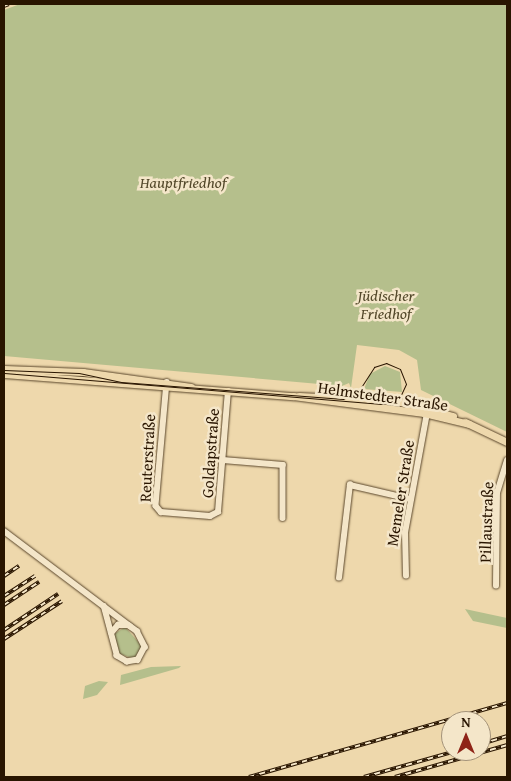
<!DOCTYPE html>
<meta charset="utf-8">
<style>
body{margin:0}
#map{position:relative;width:511px;height:781px;overflow:hidden;background:#eed8ac;font-family:"Gentium Book Plus",serif}
div>[style]{position:absolute}
.green>*{inset:0;background:#b5bf8c}
.roads{filter:drop-shadow(0 0 1px #5a462b) drop-shadow(0 0 1px #5a462b)}
.minor>*{height:5.5px;margin:-2.75px;padding:0 2.75px;transform-origin:2.75px;border-radius:2.75px;background:#f4e6c9}
.major>*{height:7px;margin:-3.5px;padding:0 3.5px;transform-origin:3.5px;border-radius:3.5px;background:#eed8ac}
.tram>*{height:1px;margin:-0.5px;padding:0 0.5px;transform-origin:0.5px;border-radius:0.5px;background:#291500}
.rail>*{height:4px;margin-top:-2px;transform-origin:0;background:repeating-linear-gradient(90deg,#f4e6c9 0 5.5px,#291500 0 11px);box-sizing:border-box;border-block:1px solid #291500}
span{translate:-50% -50%;white-space:nowrap;text-align:center;line-height:1.15;-webkit-text-stroke:5px #f4e6c9;paint-order:stroke}
.park-label{font-size:16px;color:#53482a;font-style:italic}
.street-label{font-size:16px;color:#291500}
.frame{position:absolute;inset:0;border:5px solid #291500;pointer-events:none}
.north{position:absolute;left:441px;top:711px;width:50px;height:50px;box-sizing:border-box;background:#f4e6c9;border:1px solid #a39279;border-radius:50%;rotate:0deg;font-size:14px;font-weight:700;line-height:20px;text-align:center;color:#291500}
.north::after{content:'';display:block;margin:auto;width:18px;height:22px;background:#8f2418;clip-path:polygon(50% 0,100% 100%,50% 72%,0 100%)}
</style>
<div id="map">
<div class="green">
<div style="clip-path:polygon(20px 4px,507px 4px,507px 432px,421px 390px,417px 360px,399px 350px,357px 345px,351px 388px,349px 383px,342px 386px,4px 356px,4px 10px)"></div>
<div style="clip-path:polygon(385px 366px,400px 372px,402px 392px,364px 389px,370px 374px)"></div>
<div style="clip-path:polygon(465px 609px,507px 618px,507px 628px,473px 621px)"></div>
<div style="clip-path:polygon(125px 627px,142px 646px,134px 659px,118px 653px,114px 634px)"></div>
<div style="clip-path:polygon(181px 666px,179px 668px,120px 685px,121px 675px,151px 667px)"></div>
<div style="clip-path:polygon(99px 681px,108px 682px,97px 695px,83px 699px,85px 686px)"></div>
</div>
<div class="roads">
<div class="minor">
<div style="left:167px;top:382px;width:124px;rotate:95.1deg"></div>
<div style="left:156px;top:506px;width:8px;rotate:50deg"></div>
<div style="left:161px;top:512px;width:49px;rotate:4.7deg"></div>
<div style="left:210px;top:516px;width:9px;rotate:-27deg"></div>
<div style="left:218px;top:512px;width:121px;rotate:-85.3deg"></div>
<div style="left:223px;top:460px;width:60px;rotate:4.8deg"></div>
<div style="left:283px;top:465px;width:53px;rotate:90deg"></div>
<div style="left:4px;top:531px;width:158px;rotate:37deg"></div>
<div style="left:130px;top:626px;width:9px;rotate:36deg"></div>
<div style="left:137px;top:631px;width:18px;rotate:63deg"></div>
<div style="left:145px;top:647px;width:15px;rotate:118deg"></div>
<div style="left:138px;top:660px;width:11px;rotate:170deg"></div>
<div style="left:127px;top:662px;width:12px;rotate:-149deg"></div>
<div style="left:117px;top:656px;width:51px;rotate:-104.9deg"></div>
<div style="left:406px;top:576px;width:43px;rotate:-91.3deg"></div>
<div style="left:405px;top:533px;width:122px;rotate:-79.6deg"></div>
<div style="left:339px;top:578px;width:94px;rotate:-83.3deg"></div>
<div style="left:350px;top:485px;width:62px;rotate:13.1deg"></div>
<div style="left:496px;top:586px;width:93px;rotate:-89.4deg"></div>
<div style="left:497px;top:493px;width:34px;rotate:-73deg"></div>
<div style="left:111px;top:633px;width:11px;rotate:-49deg"></div>
<div style="left:118px;top:625px;width:10px"></div>
</div>
<div class="major">
<div style="left:4px;top:369px;width:79px;rotate:2.2deg"></div>
<div style="left:83px;top:372px;width:109px;rotate:7.9deg"></div>
<div style="left:4px;top:374px;width:290px;rotate:4.4deg"></div>
<div style="left:293px;top:396px;width:132px;rotate:7.4deg"></div>
<div style="left:424px;top:413px;width:46px;rotate:13.7deg"></div>
<div style="left:299px;top:396px;width:98px;rotate:2.9deg"></div>
<div style="left:397px;top:401px;width:58px;rotate:15deg"></div>
<div style="left:465px;top:422px;width:47px;rotate:25.5deg"></div>
</div>
</div>
<div class="tram">
<div style="left:4px;top:370px;width:75px;rotate:2.3deg"></div>
<div style="left:79px;top:373px;width:43px;rotate:12.1deg"></div>
<div style="left:121px;top:382px;width:223px;rotate:4.4deg"></div>
<div style="left:343px;top:399px;width:17px;rotate:-25deg"></div>
<div style="left:358px;top:392px;width:30px;rotate:-57deg"></div>
<div style="left:374px;top:367px;width:13px;rotate:-18deg"></div>
<div style="left:386px;top:363px;width:15px;rotate:23deg"></div>
<div style="left:400px;top:369px;width:16px;rotate:68deg"></div>
<div style="left:406px;top:384px;width:17px;rotate:115deg"></div>
<div style="left:399px;top:399px;width:18px;rotate:164deg"></div>
<div style="left:382px;top:404px;width:379px;rotate:-175.3deg"></div>
</div>
<div class="rail">
<div style="left:4px;top:6px;width:5px;rotate:-22deg"></div>
<div style="left:4px;top:576px;width:18px;rotate:-34deg"></div>
<div style="left:4px;top:596px;width:37px;rotate:-33deg"></div>
<div style="left:4px;top:605px;width:42px;rotate:-33.3deg"></div>
<div style="left:4px;top:630px;width:65px;rotate:-33.7deg"></div>
<div style="left:4px;top:639px;width:69px;rotate:-33.2deg"></div>
<div style="left:481px;top:744px;width:27px;rotate:-17deg"></div>
<div style="left:249px;top:777px;width:268px;rotate:-16deg"></div>
<div style="left:364px;top:777px;width:96px;rotate:-15.8deg"></div>
<div style="left:395px;top:777px;width:116px;rotate:-15.9deg"></div>
</div>
<div class="park-label">
<span style="left:183px;top:182px">Hauptfriedhof</span>
<span style="left:386px;top:304px">Jüdischer<br>Friedhof</span>
</div>
<div class="street-label">
<span style="left:383px;top:396px;rotate:8deg">Helmstedter Straße</span>
<span style="left:210px;top:453px;rotate:-86deg">Goldapstraße</span>
<span style="left:147px;top:458px;rotate:-87deg">Reuterstraße</span>
<span style="left:400px;top:493px;rotate:-81deg">Memeler Straße</span>
<span style="left:486px;top:522px;rotate:-88deg">Pillaustraße</span>
</div>
<div class="frame"></div>
<div class="north">N</div>
</div>
